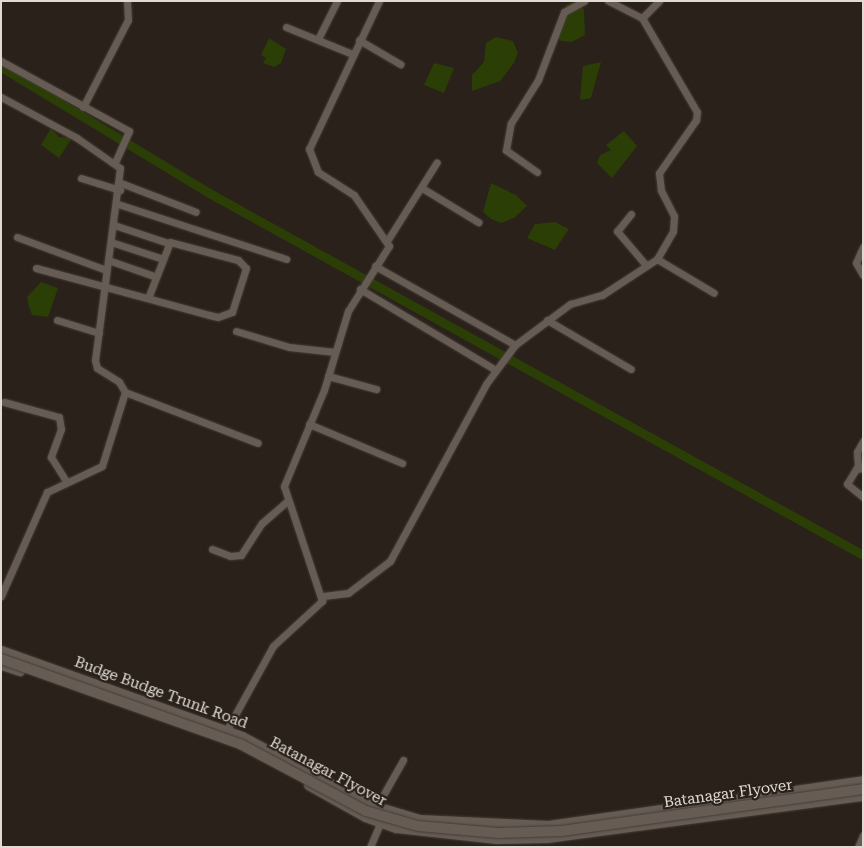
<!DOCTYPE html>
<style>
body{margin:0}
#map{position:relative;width:864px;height:848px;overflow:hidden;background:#29211a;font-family:"Roboto Serif",serif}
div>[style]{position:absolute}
.water>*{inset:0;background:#2b3e05}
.canal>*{height:9px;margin:-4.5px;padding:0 4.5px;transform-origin:4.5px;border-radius:4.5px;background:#2b3e05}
.roads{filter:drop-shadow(0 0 1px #433c37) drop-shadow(0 0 1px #433c37)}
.minor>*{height:7px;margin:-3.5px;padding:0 3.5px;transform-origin:3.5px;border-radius:3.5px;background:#665c54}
.tertiary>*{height:9px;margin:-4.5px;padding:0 4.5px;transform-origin:4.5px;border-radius:4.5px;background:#665c54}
.bridges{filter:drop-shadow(0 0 1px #433c37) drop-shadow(0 0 1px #433c37)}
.secondary-bridge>*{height:10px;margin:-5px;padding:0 5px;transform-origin:5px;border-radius:5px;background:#665c54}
span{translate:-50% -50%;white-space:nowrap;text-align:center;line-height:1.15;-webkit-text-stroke:4.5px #29211a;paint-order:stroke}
.street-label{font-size:15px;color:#e0dad5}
.frame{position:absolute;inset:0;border:2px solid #e0dad5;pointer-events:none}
</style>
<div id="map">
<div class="water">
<div style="clip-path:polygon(578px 1px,584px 10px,585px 35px,572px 42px,561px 41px,557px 37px,566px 5px)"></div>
<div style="clip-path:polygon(496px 37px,513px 41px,518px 53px,514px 63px,500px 81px,472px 91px,472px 75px,484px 62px,486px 43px)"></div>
<div style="clip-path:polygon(269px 38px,286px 49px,281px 63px,274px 67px,263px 63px,266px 58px,261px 55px)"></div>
<div style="clip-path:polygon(601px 62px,591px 98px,580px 100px,583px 66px)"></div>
<div style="clip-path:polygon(434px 63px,454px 68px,444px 93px,424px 85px)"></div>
<div style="clip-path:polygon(51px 128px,59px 137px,72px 138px,59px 158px,41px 145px)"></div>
<div style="clip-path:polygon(624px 131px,637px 146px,612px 178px,597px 163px,600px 155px,611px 150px,606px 145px)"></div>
<div style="clip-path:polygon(491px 183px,516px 195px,527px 206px,514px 218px,501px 223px,491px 219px,483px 212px)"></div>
<div style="clip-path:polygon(555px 222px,569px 229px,555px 250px,527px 238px,535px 224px)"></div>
<div style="clip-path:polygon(41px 282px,58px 288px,48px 317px,32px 315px,29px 307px,27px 297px)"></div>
</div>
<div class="canal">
<div style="left:1px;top:67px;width:245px;rotate:31.2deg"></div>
<div style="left:211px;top:194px;width:745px;rotate:28.97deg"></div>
</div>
<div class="roads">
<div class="minor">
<div style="left:642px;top:18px;width:24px;rotate:-45deg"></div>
<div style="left:286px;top:27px;width:71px;rotate:22.2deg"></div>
<div style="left:319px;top:37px;width:40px;rotate:-63.4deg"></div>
<div style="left:359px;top:40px;width:48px;rotate:30.3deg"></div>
<div style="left:1px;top:61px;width:146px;rotate:28.7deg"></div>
<div style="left:129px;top:131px;width:35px;rotate:114deg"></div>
<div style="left:1px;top:97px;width:86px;rotate:28.3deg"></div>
<div style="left:77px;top:138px;width:52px;rotate:34.9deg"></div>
<div style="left:120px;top:168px;width:194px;rotate:97.4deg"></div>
<div style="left:95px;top:360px;width:8px;rotate:76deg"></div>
<div style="left:97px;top:368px;width:26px;rotate:32deg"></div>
<div style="left:119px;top:382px;width:12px;rotate:59deg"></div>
<div style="left:125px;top:392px;width:77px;rotate:107.3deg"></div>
<div style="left:102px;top:466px;width:61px;rotate:154.7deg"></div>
<div style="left:47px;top:492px;width:114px;rotate:113.9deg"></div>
<div style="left:83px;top:107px;width:98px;rotate:-62.7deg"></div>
<div style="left:128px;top:20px;width:19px;rotate:-93deg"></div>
<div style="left:537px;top:172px;width:38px;rotate:-145deg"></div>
<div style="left:506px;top:150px;width:27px;rotate:-80deg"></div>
<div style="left:511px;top:123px;width:51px;rotate:-57.9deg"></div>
<div style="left:538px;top:80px;width:73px;rotate:-69.1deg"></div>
<div style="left:564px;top:12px;width:23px;rotate:-29deg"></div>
<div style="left:81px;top:178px;width:41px;rotate:17.1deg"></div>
<div style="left:121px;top:183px;width:80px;rotate:21.1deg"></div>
<div style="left:422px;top:188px;width:66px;rotate:31.3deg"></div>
<div style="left:118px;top:204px;width:177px;rotate:18.1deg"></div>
<div style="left:631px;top:214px;width:22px;rotate:129deg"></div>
<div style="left:617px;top:231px;width:43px;rotate:49.7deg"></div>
<div style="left:114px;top:225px;width:57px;rotate:18.4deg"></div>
<div style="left:17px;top:237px;width:95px;rotate:20.3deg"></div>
<div style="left:387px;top:241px;width:93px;rotate:-57.7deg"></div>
<div style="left:111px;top:242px;width:52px;rotate:18.1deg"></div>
<div style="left:863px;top:247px;width:17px;rotate:114deg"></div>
<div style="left:856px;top:263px;width:14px;rotate:60deg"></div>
<div style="left:657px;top:259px;width:66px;rotate:30.8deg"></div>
<div style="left:108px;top:260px;width:49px;rotate:19.2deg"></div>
<div style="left:375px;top:266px;width:161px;rotate:29.4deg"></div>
<div style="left:36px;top:268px;width:179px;rotate:15.2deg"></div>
<div style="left:209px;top:315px;width:9px;rotate:13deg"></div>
<div style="left:218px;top:317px;width:15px;rotate:-20deg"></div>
<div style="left:232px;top:312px;width:46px;rotate:-72.3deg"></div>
<div style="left:246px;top:268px;width:11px;rotate:-135deg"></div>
<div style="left:238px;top:260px;width:70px;rotate:-165.2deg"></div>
<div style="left:170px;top:242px;width:60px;rotate:111.4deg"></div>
<div style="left:360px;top:289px;width:158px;rotate:30.8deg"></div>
<div style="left:57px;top:320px;width:44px;rotate:17.2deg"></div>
<div style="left:547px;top:320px;width:97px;rotate:30.3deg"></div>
<div style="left:236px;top:331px;width:55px;rotate:16.8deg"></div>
<div style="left:289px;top:347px;width:46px;rotate:6.2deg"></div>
<div style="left:328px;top:376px;width:50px;rotate:15.2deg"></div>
<div style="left:125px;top:392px;width:142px;rotate:21deg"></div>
<div style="left:4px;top:402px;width:57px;rotate:15.3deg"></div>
<div style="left:59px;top:417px;width:12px;rotate:81deg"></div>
<div style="left:61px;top:429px;width:30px;rotate:110deg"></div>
<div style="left:51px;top:457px;width:28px;rotate:58deg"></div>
<div style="left:309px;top:424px;width:101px;rotate:22.8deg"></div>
<div style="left:858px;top:467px;width:15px;rotate:-94deg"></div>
<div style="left:857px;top:452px;width:13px;rotate:-61deg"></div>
<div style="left:863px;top:468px;width:7px;rotate:172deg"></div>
<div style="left:856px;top:469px;width:17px;rotate:121deg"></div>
<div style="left:847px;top:484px;width:21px;rotate:39deg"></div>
<div style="left:212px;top:549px;width:19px;rotate:21deg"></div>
<div style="left:230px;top:556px;width:11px;rotate:-5deg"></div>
<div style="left:241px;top:555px;width:38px;rotate:-57deg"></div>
<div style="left:262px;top:523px;width:33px;rotate:-41deg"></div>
<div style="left:323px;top:596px;width:25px;rotate:-7deg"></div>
<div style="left:348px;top:593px;width:53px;rotate:-37.3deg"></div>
<div style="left:390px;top:561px;width:201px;rotate:-61.5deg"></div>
<div style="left:486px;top:384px;width:49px;rotate:-53.4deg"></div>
<div style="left:515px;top:345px;width:69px;rotate:-36.7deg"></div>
<div style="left:570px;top:304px;width:33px;rotate:-16deg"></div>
<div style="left:602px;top:295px;width:66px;rotate:-33.2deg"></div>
<div style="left:657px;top:259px;width:32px;rotate:-60deg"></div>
<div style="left:673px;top:231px;width:15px;rotate:-86deg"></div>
<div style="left:674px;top:216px;width:29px;rotate:-117deg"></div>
<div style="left:661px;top:190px;width:17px;rotate:-97deg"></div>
<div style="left:659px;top:173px;width:65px;rotate:-55.1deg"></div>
<div style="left:696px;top:120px;width:8px;rotate:-83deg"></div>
<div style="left:697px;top:112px;width:109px;rotate:-120.3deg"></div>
<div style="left:642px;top:18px;width:38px;rotate:-153deg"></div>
<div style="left:225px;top:733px;width:99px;rotate:-61.1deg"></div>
<div style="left:273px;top:646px;width:67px;rotate:-42.6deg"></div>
<div style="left:322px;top:601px;width:121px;rotate:-108.3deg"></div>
<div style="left:284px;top:486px;width:104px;rotate:-67.4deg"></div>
<div style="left:324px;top:390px;width:83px;rotate:-73.1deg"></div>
<div style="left:348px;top:311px;width:77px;rotate:-57.8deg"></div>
<div style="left:389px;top:246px;width:62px;rotate:-124.5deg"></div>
<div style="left:354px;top:195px;width:43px;rotate:-147.4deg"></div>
<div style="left:318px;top:172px;width:25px;rotate:-111deg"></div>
<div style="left:309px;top:149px;width:164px;rotate:-64.7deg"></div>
<div style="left:377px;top:806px;width:53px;rotate:-60.5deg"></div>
<div style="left:370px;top:847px;width:26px;rotate:-67deg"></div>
<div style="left:858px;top:847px;width:13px;rotate:-67deg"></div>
</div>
<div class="tertiary">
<div style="left:1px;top:650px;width:256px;rotate:19.6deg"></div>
<div style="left:242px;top:736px;width:145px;rotate:28deg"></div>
<div style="left:370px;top:804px;width:51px;rotate:17deg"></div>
<div style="left:419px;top:819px;width:129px;rotate:2.7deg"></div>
<div style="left:548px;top:825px;width:318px;rotate:-8.1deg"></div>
<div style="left:1px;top:665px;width:20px;rotate:18deg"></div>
<div style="left:308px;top:785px;width:65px;rotate:29.3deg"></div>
<div style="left:365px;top:817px;width:33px;rotate:20deg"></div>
<div style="left:396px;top:828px;width:101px;rotate:6.3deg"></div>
<div style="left:496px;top:839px;width:51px;rotate:-1.1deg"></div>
<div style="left:547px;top:838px;width:319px;rotate:-7.6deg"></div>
</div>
</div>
<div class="bridges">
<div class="secondary-bridge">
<div style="left:1px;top:659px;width:254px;rotate:19.6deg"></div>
<div style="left:240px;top:744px;width:143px;rotate:28deg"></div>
<div style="left:366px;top:811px;width:54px;rotate:16.1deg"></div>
<div style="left:418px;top:826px;width:81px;rotate:4.9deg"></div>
<div style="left:499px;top:833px;width:62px;rotate:-1.8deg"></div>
<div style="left:561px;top:831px;width:305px;rotate:-7.9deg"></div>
</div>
</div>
<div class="street-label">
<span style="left:161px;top:693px;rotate:20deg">Budge Budge Trunk Road</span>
<span style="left:328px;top:772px;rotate:28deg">Batanagar Flyover</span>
<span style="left:728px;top:794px;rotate:-8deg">Batanagar Flyover</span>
</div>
<div class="frame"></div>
</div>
